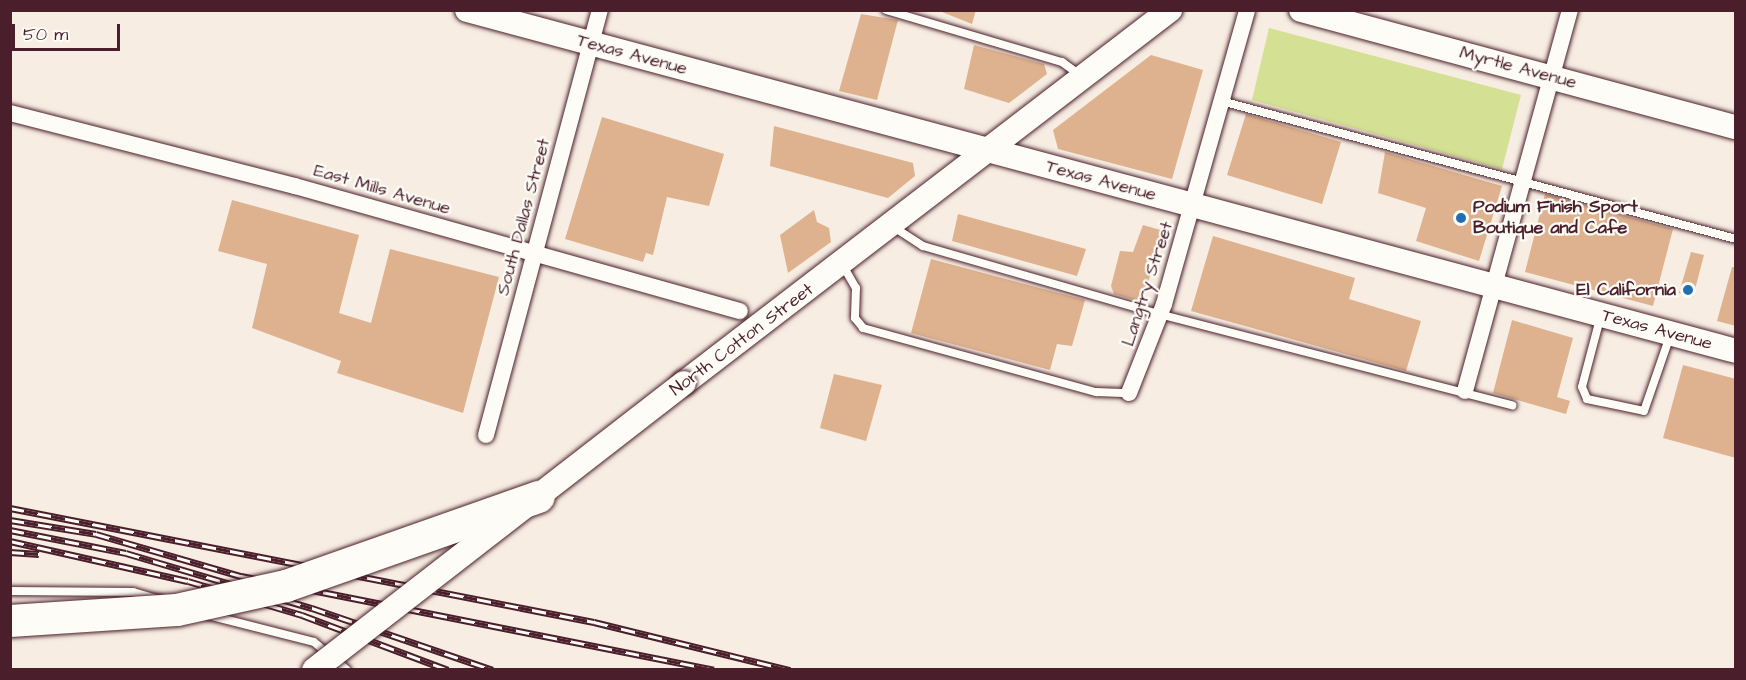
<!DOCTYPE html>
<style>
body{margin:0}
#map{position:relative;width:1746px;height:680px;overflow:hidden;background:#f7ede2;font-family:"Architects Daughter",sans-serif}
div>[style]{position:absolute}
.green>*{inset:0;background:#d4e093}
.building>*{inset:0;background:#deb28e}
.roads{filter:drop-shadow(0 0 2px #4a1f2b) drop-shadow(0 0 2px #4a1f2b)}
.lane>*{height:8px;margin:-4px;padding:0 4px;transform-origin:4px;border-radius:4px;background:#fdfcf7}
.street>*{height:16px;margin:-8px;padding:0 8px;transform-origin:8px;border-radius:8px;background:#fdfcf7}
.secondary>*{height:24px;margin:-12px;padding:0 12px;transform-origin:12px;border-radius:12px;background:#fdfcf7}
.rail>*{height:7px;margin-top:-3.5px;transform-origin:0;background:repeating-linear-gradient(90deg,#fdfcf7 0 14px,#4a1f2b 0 28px);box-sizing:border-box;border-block:2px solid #4a1f2b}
.bridges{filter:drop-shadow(0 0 2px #4a1f2b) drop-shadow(0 0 2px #4a1f2b)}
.secondary-bridge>*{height:24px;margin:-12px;padding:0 12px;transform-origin:12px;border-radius:12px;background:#fdfcf7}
.highway-bridge>*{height:32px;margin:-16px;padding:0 16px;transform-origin:16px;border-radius:16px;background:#fdfcf7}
.dots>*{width:16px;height:16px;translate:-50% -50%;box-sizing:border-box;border:3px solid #fdfcf7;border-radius:50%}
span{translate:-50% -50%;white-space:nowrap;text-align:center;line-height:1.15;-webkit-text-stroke:4.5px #fdfcf7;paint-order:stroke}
.street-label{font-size:18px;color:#4a1f2b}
.poi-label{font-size:18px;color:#4a1f2b;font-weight:700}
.left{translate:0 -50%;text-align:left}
.right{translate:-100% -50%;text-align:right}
.frame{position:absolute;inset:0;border:12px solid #4a1f2b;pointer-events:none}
.scale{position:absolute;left:12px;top:24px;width:108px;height:27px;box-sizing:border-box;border:3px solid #4a1f2b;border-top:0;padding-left:8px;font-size:18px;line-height:21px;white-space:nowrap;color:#4a1f2b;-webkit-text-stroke:4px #fdfcf7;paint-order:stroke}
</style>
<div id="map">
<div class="green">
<div style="clip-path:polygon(1269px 28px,1521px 95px,1502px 169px,1252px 100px)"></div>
</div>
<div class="building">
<div style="clip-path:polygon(937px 10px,976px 10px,972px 24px)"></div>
<div style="clip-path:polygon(861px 14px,898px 20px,877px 100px,839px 91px)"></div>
<div style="clip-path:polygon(974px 45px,1044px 64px,1047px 74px,1009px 103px,964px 89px)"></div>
<div style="clip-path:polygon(1151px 55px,1203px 70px,1172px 179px,1058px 149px,1053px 130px)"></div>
<div style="clip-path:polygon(1246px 114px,1341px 142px,1322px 204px,1227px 175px)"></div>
<div style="clip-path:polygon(602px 117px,724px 154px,709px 206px,667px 197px,653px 255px,646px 253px,643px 262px,565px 239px)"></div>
<div style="clip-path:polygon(774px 126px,913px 163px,915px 176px,888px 198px,770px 166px)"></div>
<div style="clip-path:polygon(1385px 152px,1502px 186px,1479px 261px,1416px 241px,1426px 208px,1378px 193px)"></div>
<div style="clip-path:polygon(1545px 194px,1673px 229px,1653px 306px,1525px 272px)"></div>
<div style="clip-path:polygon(232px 200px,359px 235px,339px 313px,371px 323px,390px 249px,499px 277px,463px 413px,337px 373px,341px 361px,252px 328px,267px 264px,218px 251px)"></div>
<div style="clip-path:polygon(814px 210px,817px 222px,829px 228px,831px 242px,788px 273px,780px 235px)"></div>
<div style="clip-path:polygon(958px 214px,1086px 249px,1077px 276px,952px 241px)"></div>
<div style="clip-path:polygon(1143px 225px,1164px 231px,1142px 302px,1114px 294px,1111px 286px,1120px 251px,1133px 252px)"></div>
<div style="clip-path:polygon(1213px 236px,1355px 278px,1349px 299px,1421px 321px,1406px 371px,1191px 311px)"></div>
<div style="clip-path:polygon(1691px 252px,1704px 255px,1693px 297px,1679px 293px)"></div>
<div style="clip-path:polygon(931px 259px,1085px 300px,1072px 346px,1057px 344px,1050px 370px,911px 333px)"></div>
<div style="clip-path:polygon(1732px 267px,1736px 267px,1736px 326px,1717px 321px)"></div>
<div style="clip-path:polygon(1512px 320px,1573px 338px,1557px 397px,1570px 401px,1566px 414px,1493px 393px)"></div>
<div style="clip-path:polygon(1683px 365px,1736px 379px,1736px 458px,1663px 438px)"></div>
<div style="clip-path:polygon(834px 374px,882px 385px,866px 441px,820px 428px)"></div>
</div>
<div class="roads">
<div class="lane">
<div style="left:886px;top:10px;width:184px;rotate:16.5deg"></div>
<div style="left:1062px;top:62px;width:22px;rotate:36deg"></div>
<div style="left:1221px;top:101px;width:533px;rotate:15deg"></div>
<div style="left:892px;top:226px;width:37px;rotate:33deg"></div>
<div style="left:923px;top:246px;width:246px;rotate:16.1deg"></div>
<div style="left:1159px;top:314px;width:365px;rotate:14.5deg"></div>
<div style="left:842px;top:264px;width:28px;rotate:60deg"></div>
<div style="left:856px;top:288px;width:30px;rotate:92deg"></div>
<div style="left:855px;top:318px;width:13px;rotate:51deg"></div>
<div style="left:863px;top:328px;width:242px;rotate:15.4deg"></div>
<div style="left:1096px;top:392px;width:33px;rotate:2deg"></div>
<div style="left:1601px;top:315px;width:74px;rotate:104.8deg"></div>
<div style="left:1582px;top:387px;width:13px;rotate:67deg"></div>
<div style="left:1587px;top:399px;width:58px;rotate:11.9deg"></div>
<div style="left:1644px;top:411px;width:79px;rotate:-70.9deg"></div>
<div style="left:10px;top:591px;width:123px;rotate:0.5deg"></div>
<div style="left:133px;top:592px;width:29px;rotate:16deg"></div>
<div style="left:208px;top:615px;width:109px;rotate:14.3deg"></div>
<div style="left:314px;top:642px;width:43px;rotate:40.3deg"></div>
</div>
<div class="street">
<div style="left:10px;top:113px;width:294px;rotate:14.4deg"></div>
<div style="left:295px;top:186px;width:462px;rotate:15.7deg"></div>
<div style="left:1465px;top:391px;width:395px;rotate:-74.6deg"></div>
<div style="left:1129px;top:393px;width:96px;rotate:-68.5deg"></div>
<div style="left:1164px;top:304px;width:305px;rotate:-74.2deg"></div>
<div style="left:486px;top:435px;width:440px;rotate:-75deg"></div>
</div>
<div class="secondary">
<div style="left:467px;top:10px;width:1314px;rotate:15.04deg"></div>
<div style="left:1301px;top:10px;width:450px;rotate:15.1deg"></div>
<div style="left:684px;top:383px;width:613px;rotate:-37.51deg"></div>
</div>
</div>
<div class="rail">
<div style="left:10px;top:508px;width:595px;rotate:11.05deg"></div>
<div style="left:594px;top:622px;width:202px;rotate:13.8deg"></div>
<div style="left:10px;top:520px;width:87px;rotate:9.2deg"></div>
<div style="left:96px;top:534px;width:151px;rotate:16.2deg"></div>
<div style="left:241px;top:576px;width:482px;rotate:11.2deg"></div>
<div style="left:10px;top:530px;width:118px;rotate:11.2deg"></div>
<div style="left:126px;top:553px;width:194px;rotate:16.5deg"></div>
<div style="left:312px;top:608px;width:191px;rotate:18.9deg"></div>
<div style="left:10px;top:541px;width:182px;rotate:12.7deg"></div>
<div style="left:188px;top:581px;width:119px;rotate:16.6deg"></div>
<div style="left:302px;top:615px;width:156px;rotate:20.6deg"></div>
<div style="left:10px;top:552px;width:29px;rotate:4deg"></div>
</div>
<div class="bridges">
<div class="secondary-bridge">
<div style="left:314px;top:670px;width:468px;rotate:-37.8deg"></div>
</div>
<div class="highway-bridge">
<div style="left:10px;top:621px;width:167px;rotate:-3.8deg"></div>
<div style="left:177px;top:610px;width:112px;rotate:-12.4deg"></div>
<div style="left:286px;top:586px;width:268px;rotate:-19.4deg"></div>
</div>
</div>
<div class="dots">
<div style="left:1461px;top:218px;background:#1f6fb2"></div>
<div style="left:1688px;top:290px;background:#1f6fb2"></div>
</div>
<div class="street-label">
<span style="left:632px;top:55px;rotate:15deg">Texas Avenue</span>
<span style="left:1518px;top:68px;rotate:15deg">Myrtle Avenue</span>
<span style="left:1101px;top:181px;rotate:15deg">Texas Avenue</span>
<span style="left:382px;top:190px;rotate:16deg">East Mills Avenue</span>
<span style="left:524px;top:217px;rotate:-75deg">South Dallas Street</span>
<span style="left:1148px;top:284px;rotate:-72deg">Langtry Street</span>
<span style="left:1657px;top:330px;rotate:15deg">Texas Avenue</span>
<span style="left:742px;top:340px;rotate:-37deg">North Cotton Street</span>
</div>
<div class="poi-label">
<span class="left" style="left:1473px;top:218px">Podium Finish Sport<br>Boutique and Cafe</span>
<span class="right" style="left:1676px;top:290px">El California</span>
</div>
<div class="frame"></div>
<div class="scale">50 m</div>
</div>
